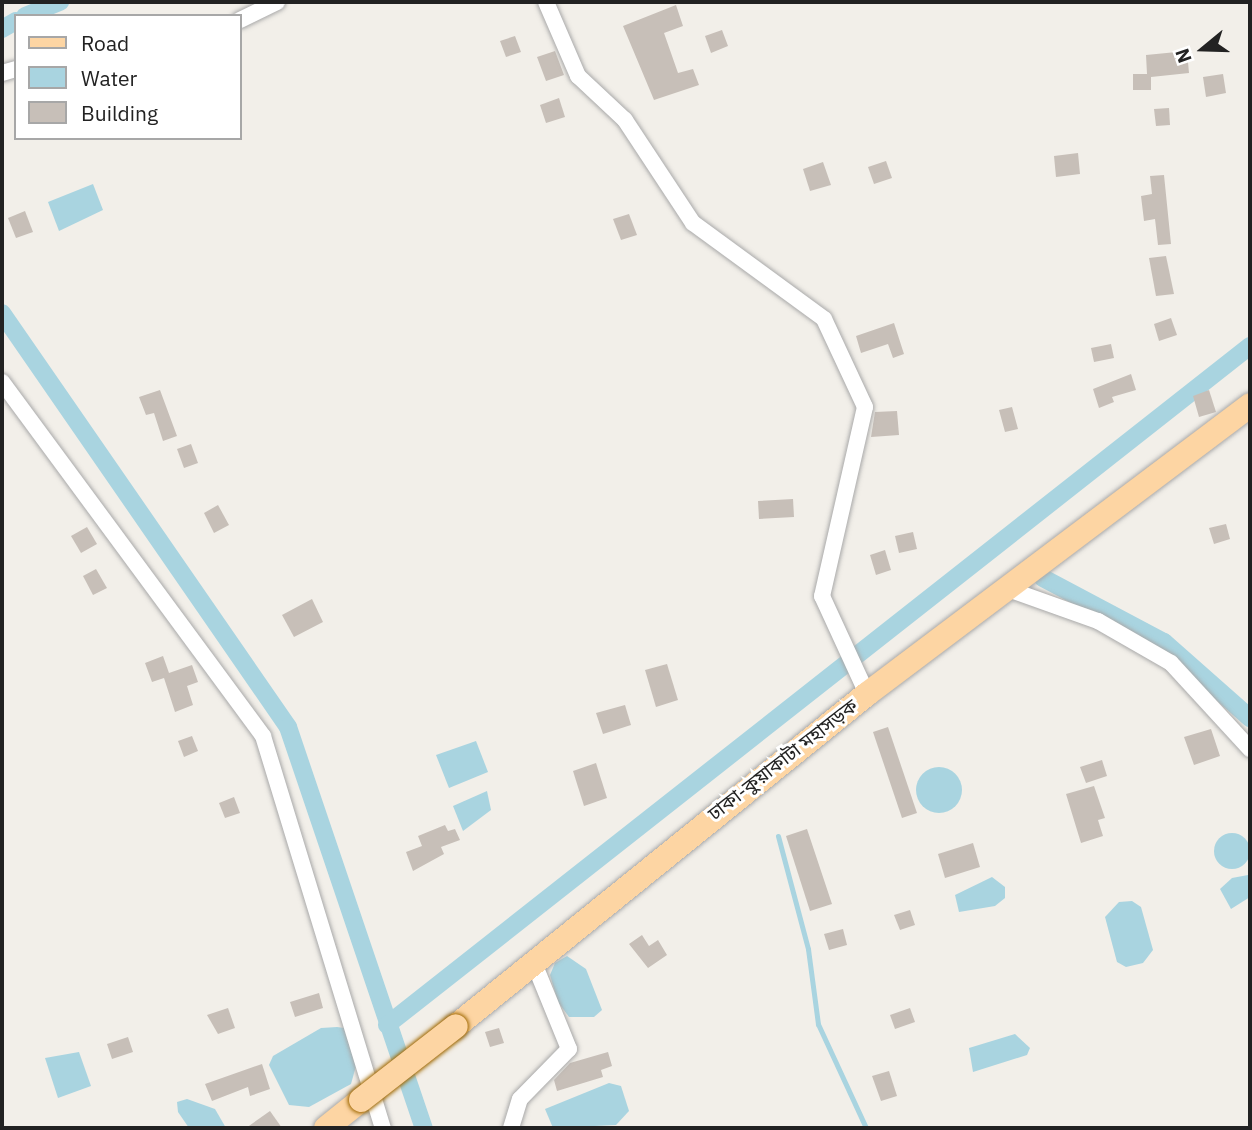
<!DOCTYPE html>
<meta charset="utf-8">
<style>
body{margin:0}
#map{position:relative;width:1252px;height:1130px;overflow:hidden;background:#f2efe9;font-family:"IBM Plex Sans","Noto Sans Bengali",sans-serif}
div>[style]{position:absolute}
.water>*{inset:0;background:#a9d4e0}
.round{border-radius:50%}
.stream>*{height:5px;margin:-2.5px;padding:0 2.5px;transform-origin:2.5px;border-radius:2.5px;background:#a9d4e0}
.canal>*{height:18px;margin:-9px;padding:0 9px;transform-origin:9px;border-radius:9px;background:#a9d4e0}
.building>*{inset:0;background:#c7bfb8}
.roads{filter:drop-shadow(0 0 2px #a9a9a9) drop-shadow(0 0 2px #a9a9a9)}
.street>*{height:16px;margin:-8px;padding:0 8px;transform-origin:8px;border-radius:8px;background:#fff}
.primary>*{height:24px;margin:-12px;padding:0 12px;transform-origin:12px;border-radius:12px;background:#fdd5a3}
.bridges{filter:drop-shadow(0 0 2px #a06800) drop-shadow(0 0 2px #a06800)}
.primary-bridge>*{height:24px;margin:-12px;padding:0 12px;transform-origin:12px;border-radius:12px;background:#fdd5a3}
span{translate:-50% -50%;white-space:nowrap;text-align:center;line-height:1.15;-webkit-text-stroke:6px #fff;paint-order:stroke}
.street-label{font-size:19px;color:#222}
.frame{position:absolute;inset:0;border:4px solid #222;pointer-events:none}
.legend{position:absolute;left:14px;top:14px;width:228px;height:126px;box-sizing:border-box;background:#fff;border:2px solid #a7a7a7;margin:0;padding:9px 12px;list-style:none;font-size:21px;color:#222}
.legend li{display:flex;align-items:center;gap:14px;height:35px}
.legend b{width:35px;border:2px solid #a7a7a7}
.north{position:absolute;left:1168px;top:14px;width:70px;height:70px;-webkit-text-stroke:5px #fff;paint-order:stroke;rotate:251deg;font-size:19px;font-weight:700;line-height:28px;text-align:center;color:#222}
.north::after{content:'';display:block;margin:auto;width:24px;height:32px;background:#222;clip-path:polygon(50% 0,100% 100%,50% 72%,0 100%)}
</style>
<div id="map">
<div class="water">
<div style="clip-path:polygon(93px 184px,103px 210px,59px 231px,48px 202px)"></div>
<div style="clip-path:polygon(476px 741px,488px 772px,449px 788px,436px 755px)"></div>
<div class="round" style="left:916px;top:767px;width:46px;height:46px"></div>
<div style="clip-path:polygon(487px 791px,491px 810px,463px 831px,453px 806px)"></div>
<div class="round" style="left:1214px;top:833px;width:36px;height:36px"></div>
<div style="clip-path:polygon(1248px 875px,1250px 897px,1231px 909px,1220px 889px,1232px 878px)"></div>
<div style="clip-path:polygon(992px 877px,1005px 887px,1005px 898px,995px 906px,959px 912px,955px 895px)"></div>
<div style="clip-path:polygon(1132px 901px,1141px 907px,1153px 950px,1143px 963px,1126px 967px,1117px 962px,1105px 917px,1119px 902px)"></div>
<div style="clip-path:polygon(567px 956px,586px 969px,602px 1010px,594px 1017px,569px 1017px,558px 1002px,550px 975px,555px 963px)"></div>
<div style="clip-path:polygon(337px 1027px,344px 1028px,356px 1066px,351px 1084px,309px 1107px,289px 1105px,269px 1065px,273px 1056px,321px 1028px)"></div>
<div style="clip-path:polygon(1015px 1034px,1030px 1048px,1027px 1055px,973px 1072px,969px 1048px)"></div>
<div style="clip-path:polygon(79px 1052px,91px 1086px,58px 1098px,45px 1058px)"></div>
<div style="clip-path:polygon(609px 1083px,621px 1086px,629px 1111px,616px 1125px,553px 1128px,545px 1109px)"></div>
<div style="clip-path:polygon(187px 1099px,215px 1109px,226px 1128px,189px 1128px,178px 1112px,177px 1102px)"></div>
</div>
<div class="stream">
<div style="left:778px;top:836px;width:117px;rotate:75.1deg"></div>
<div style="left:808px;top:949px;width:76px;rotate:82.4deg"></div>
<div style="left:818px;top:1024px;width:115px;rotate:65.2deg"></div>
</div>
<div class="canal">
<div style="left:25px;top:16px;width:38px;rotate:-22deg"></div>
<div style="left:2px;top:29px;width:16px;rotate:-30deg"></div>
<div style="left:2px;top:313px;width:503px;rotate:55.36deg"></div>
<div style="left:288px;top:727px;width:423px;rotate:71.3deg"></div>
<div style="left:1043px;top:578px;width:137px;rotate:27.9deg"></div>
<div style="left:1164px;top:642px;width:115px;rotate:41.5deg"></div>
<div style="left:387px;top:1025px;width:1098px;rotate:-38.2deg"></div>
</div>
<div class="building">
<div style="clip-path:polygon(676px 5px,683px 26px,664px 33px,678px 73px,693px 69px,699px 85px,654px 100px,623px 26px)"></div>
<div style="clip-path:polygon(722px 30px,728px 46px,711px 53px,705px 36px)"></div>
<div style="clip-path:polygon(515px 36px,521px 52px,506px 57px,500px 41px)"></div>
<div style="clip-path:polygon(555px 51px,564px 75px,546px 81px,537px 57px)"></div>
<div style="clip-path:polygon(1187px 51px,1189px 73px,1151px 77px,1151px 90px,1133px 90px,1133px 74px,1147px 74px,1146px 55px)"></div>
<div style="clip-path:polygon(1223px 74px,1226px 93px,1206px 97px,1203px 77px)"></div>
<div style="clip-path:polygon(559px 98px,565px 117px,546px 123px,540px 105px)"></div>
<div style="clip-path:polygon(1169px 108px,1170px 125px,1156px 126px,1154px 109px)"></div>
<div style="clip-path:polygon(1078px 153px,1080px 174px,1056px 177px,1054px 156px)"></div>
<div style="clip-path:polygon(886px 161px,892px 178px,874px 184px,868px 167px)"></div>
<div style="clip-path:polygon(823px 162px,831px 185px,810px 191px,803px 169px)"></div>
<div style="clip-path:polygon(1164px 175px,1171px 244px,1158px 245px,1155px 219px,1144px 221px,1141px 196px,1152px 194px,1150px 176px)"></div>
<div style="clip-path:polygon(25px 211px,33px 232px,16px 238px,8px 218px)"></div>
<div style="clip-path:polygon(629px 214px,637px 235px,621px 240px,613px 219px)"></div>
<div style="clip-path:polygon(1166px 256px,1174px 294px,1156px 296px,1149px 258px)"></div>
<div style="clip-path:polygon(1171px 318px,1177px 335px,1159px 341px,1154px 324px)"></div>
<div style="clip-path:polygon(894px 323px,904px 354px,893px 358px,888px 344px,861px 353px,856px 336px)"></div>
<div style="clip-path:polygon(1111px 344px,1114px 358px,1094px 362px,1091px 348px)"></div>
<div style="clip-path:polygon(1131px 374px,1136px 390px,1112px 397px,1114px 402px,1099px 408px,1093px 389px)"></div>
<div style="clip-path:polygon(160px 390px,177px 436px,163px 441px,154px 413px,146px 415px,139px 397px)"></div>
<div style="clip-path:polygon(1209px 390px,1216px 412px,1199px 417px,1193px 396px)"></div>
<div style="clip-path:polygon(1012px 407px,1018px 429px,1005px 432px,999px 410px)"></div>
<div style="clip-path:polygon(897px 411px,899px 435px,871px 437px,875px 412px)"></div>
<div style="clip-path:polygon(191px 444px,198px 463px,184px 468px,177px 449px)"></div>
<div style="clip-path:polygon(793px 499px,794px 517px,759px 519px,758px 501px)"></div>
<div style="clip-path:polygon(218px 505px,229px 525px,214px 533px,204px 513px)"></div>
<div style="clip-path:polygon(1226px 524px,1230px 539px,1214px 544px,1209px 528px)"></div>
<div style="clip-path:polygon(87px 527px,97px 544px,81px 553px,71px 536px)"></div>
<div style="clip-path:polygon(913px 532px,917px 549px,899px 553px,895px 536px)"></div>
<div style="clip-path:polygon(885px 550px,891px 570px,876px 575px,870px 555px)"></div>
<div style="clip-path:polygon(96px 569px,107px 588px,93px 595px,83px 576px)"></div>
<div style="clip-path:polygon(312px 599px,323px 622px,294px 637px,282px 615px)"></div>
<div style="clip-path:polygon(163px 656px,169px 673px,192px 665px,198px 682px,187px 686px,193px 705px,175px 712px,164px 678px,152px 682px,145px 663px)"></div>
<div style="clip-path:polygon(667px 664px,678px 700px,656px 707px,645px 670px)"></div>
<div style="clip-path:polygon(625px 705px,631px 725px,603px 734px,596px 713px)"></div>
<div style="clip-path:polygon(888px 727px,917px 813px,902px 818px,873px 732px)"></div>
<div style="clip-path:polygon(1211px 729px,1220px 756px,1194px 765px,1184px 737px)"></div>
<div style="clip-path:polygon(192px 736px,198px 751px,184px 757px,178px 741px)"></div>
<div style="clip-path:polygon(1102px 760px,1107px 776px,1086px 783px,1080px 767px)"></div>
<div style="clip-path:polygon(596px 763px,607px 798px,584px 806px,573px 771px)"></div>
<div style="clip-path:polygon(1094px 786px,1105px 818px,1098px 820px,1103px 836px,1081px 843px,1066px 794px)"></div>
<div style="clip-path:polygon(234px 797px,240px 813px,225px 818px,219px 803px)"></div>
<div style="clip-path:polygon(445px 825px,448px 831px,455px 829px,460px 840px,441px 847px,444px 854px,413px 871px,406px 852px,422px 846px,418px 836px)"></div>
<div style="clip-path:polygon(807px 829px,832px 904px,810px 911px,786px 836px)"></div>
<div style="clip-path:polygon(973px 843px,980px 867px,945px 878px,938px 854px)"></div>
<div style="clip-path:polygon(910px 910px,915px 925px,900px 930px,894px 915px)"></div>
<div style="clip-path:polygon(843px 929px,847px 945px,829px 950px,824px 934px)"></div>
<div style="clip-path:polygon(642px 935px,649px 946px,658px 940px,667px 955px,648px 968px,629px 944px)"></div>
<div style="clip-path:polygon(319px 993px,323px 1008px,295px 1017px,290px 1002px)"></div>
<div style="clip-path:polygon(228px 1008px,235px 1028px,218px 1034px,207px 1015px)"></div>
<div style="clip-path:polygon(910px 1008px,915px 1022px,895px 1029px,890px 1015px)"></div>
<div style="clip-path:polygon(499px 1028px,504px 1043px,490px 1047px,485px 1032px)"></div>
<div style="clip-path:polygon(128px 1037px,133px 1052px,112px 1059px,107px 1044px)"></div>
<div style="clip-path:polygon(608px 1052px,612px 1066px,601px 1070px,603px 1077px,557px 1091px,554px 1080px,570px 1063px)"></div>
<div style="clip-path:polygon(262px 1064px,270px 1089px,250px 1096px,248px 1087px,212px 1101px,205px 1084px)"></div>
<div style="clip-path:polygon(889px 1071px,897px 1096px,881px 1101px,872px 1076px)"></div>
<div style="clip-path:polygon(270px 1111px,282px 1128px,246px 1128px)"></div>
</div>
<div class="roads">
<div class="street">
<div style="left:546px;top:2px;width:81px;rotate:66.6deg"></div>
<div style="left:578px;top:76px;width:64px;rotate:43.1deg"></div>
<div style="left:625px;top:120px;width:123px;rotate:56.6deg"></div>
<div style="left:693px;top:223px;width:162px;rotate:36.2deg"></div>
<div style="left:824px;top:319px;width:97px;rotate:65deg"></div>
<div style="left:865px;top:407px;width:194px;rotate:102.8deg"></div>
<div style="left:822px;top:596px;width:108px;rotate:65.3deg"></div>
<div style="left:240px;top:20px;width:41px;rotate:-25.9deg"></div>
<div style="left:2px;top:73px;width:15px;rotate:-16deg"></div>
<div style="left:2px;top:382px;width:440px;rotate:53.6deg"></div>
<div style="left:263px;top:736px;width:410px;rotate:73deg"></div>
<div style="left:1008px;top:589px;width:96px;rotate:19.6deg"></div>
<div style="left:1098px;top:621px;width:84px;rotate:29.9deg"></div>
<div style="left:1171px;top:663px;width:117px;rotate:47.4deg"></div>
<div style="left:511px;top:1128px;width:30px;rotate:-73deg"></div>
<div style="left:520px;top:1099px;width:70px;rotate:-45.6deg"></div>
<div style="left:569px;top:1049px;width:95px;rotate:-112.2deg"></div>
</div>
<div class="primary">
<div style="left:456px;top:1026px;width:528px;rotate:-38.93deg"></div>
<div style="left:867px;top:694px;width:480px;rotate:-37deg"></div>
<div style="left:326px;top:1128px;width:45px;rotate:-38.7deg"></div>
</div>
</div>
<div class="bridges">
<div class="primary-bridge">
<div style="left:361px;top:1100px;width:120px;rotate:-37.9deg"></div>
</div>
</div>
<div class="street-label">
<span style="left:783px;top:760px;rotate:-38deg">ঢাকা-কুয়াকাটা মহাসড়ক</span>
</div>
<div class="frame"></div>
<ul class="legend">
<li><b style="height:9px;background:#fdd5a3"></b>Road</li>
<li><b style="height:19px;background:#a9d4e0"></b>Water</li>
<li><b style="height:19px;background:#c7bfb8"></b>Building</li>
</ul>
<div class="north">N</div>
</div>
